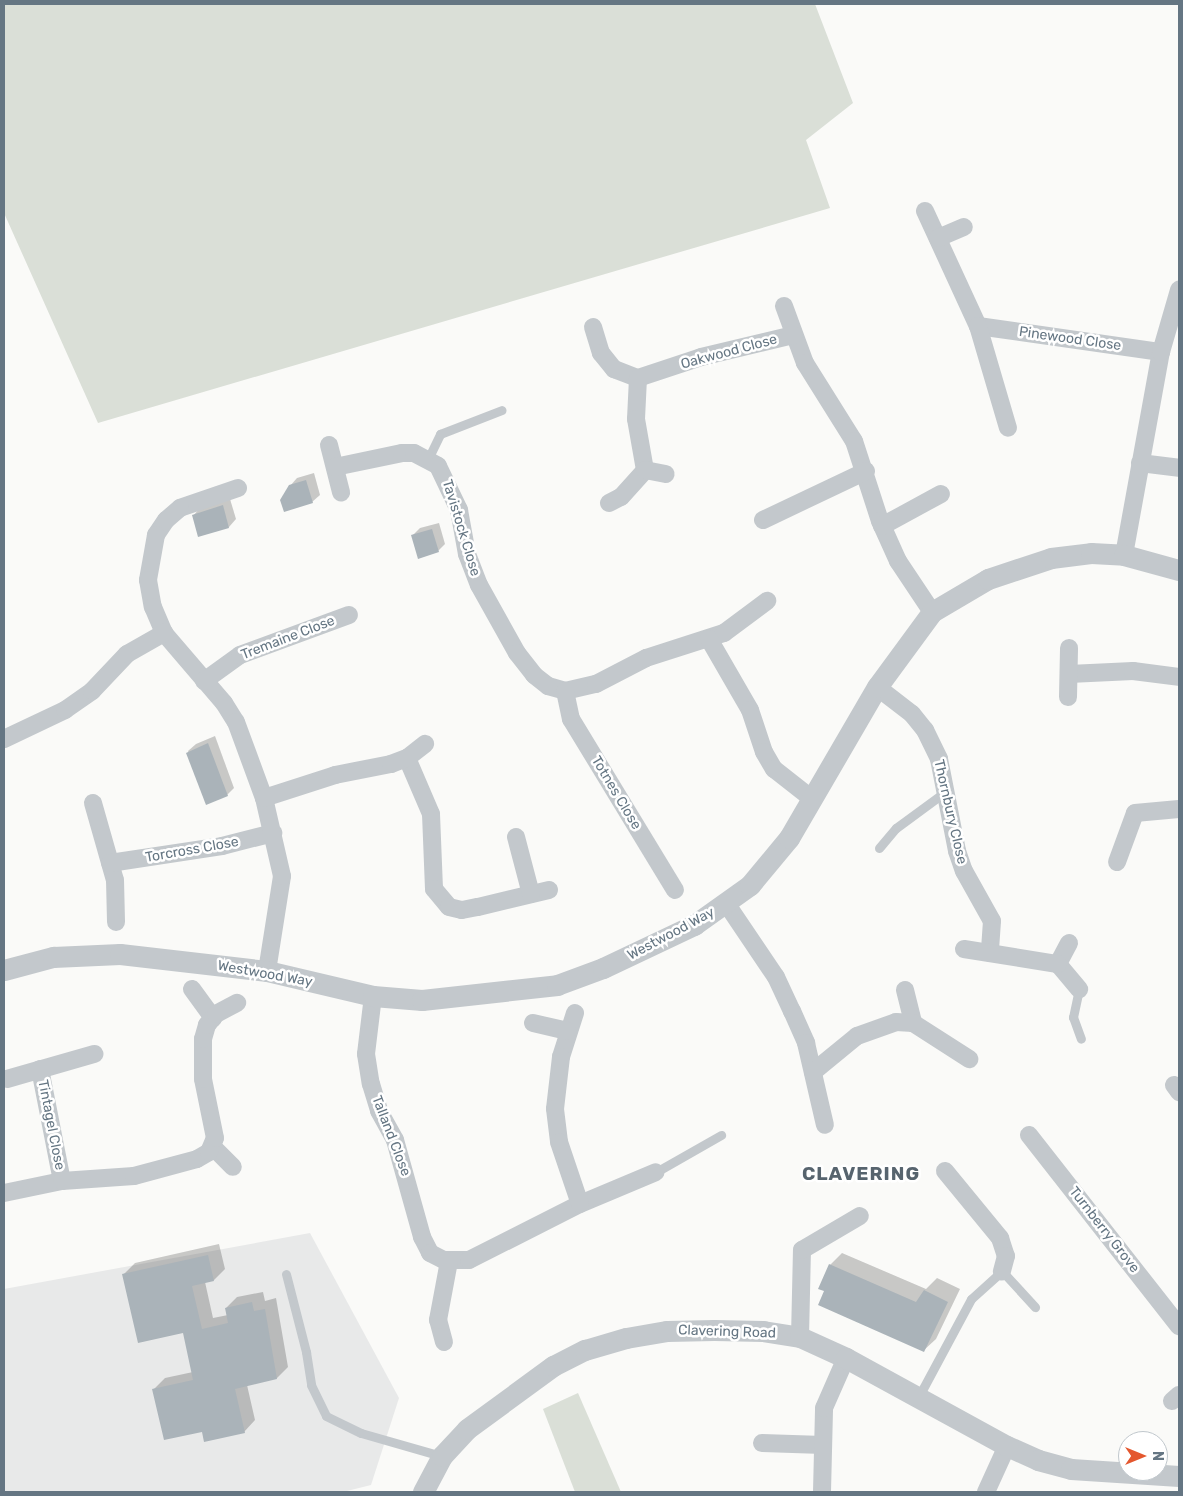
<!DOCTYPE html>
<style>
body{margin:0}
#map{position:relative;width:1183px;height:1496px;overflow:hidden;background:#fafaf8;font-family:Rubik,sans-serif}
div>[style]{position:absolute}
.built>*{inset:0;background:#e8e9e9}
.green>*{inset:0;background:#dadfd7}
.shadow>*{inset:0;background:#0003}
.building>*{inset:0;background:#aab3b9}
.service>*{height:9px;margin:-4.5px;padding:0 4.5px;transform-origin:4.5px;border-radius:4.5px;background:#c3c8cc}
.minor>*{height:18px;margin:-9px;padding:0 9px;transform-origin:9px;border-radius:9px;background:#c3c8cc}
.tertiary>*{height:21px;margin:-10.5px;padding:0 10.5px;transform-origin:10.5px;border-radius:10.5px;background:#c3c8cc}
span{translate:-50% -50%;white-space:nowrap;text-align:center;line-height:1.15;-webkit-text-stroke:5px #fff;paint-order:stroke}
.street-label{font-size:14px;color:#657683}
.district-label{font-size:19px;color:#57646e;font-weight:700;letter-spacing:1px}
.frame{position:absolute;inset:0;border:5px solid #657683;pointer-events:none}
.north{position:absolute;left:1118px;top:1431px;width:50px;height:50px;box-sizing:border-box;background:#fff;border:1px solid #c1c8cd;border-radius:50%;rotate:90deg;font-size:14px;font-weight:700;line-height:20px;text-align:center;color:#657683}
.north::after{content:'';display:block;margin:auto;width:18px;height:22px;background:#e4572e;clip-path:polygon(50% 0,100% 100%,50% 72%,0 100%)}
</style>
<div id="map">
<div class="built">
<div style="clip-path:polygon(310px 1233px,399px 1398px,371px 1485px,343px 1492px,4px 1492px,4px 1289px)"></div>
</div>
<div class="green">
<div style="clip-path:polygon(4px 4px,815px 4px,853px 103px,806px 140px,830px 208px,98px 423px,4px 213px)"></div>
<div style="clip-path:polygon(578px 1393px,621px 1492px,575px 1492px,543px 1409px)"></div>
</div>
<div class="shadow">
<div style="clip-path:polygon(314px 473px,320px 495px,312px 502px,290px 486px,297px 478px)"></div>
<div style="clip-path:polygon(230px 499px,236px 519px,229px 527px,199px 535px,193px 516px,200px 508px)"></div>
<div style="clip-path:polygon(439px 523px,445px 544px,438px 551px,412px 536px,420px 528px)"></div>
<div style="clip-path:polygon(215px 736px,234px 788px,227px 795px,206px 803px,188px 751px,196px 744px)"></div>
<div style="clip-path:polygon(219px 1244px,225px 1269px,214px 1280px,205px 1282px,213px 1318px,228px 1315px,226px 1308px,237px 1297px,263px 1292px,265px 1301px,276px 1298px,288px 1367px,277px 1378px,247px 1385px,255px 1420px,244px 1432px,203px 1430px,154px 1389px,165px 1378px,193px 1372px,184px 1331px,124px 1274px,135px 1263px)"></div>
<div style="clip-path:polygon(842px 1253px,926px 1289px,937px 1278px,960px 1289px,936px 1339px,923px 1351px,826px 1291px,830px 1265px)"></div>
</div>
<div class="building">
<div style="clip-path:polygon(306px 480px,313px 503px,284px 512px,280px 500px,289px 485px)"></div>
<div style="clip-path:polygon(223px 505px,229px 528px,198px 537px,192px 515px)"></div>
<div style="clip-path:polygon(432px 529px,439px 552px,418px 559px,411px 535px)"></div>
<div style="clip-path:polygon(208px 743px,228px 796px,206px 805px,186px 753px)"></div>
<div style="clip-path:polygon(208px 1255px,214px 1281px,192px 1286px,202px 1329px,228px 1323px,225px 1308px,252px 1302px,254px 1311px,265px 1309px,277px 1379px,235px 1389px,245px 1433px,204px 1442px,202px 1432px,164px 1440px,152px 1389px,193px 1380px,183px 1333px,138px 1343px,122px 1274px)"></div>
<div style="clip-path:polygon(829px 1264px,916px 1302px,924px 1290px,948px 1302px,924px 1352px,818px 1305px,824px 1291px,818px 1289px)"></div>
</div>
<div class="service">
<div style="left:428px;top:459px;width:28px;rotate:-64deg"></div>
<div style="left:440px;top:434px;width:66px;rotate:-21.2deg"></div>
<div style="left:879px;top:848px;width:26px;rotate:-50deg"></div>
<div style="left:896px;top:828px;width:61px;rotate:-36.3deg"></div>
<div style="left:1079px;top:989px;width:29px;rotate:102deg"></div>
<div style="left:1073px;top:1017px;width:23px;rotate:70deg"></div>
<div style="left:656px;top:1172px;width:75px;rotate:-29.6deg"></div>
<div style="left:286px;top:1274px;width:81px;rotate:75.6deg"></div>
<div style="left:306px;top:1352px;width:33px;rotate:81deg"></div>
<div style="left:311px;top:1385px;width:34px;rotate:64deg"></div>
<div style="left:326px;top:1416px;width:39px;rotate:26deg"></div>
<div style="left:361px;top:1433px;width:83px;rotate:16deg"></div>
<div style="left:919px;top:1396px;width:110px;rotate:-61.8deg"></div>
<div style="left:971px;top:1299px;width:42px;rotate:-42.1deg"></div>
<div style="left:1002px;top:1271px;width:49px;rotate:47.5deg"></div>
</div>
<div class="minor">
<div style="left:925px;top:211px;width:127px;rotate:65.3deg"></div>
<div style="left:978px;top:326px;width:185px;rotate:8.1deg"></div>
<div style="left:938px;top:238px;width:28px;rotate:-23deg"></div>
<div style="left:784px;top:306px;width:61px;rotate:69.8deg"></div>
<div style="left:805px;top:363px;width:92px;rotate:57.9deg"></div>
<div style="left:854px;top:441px;width:84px;rotate:72deg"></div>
<div style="left:880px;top:521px;width:44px;rotate:65.8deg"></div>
<div style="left:898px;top:561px;width:61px;rotate:56.3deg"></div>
<div style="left:978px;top:326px;width:106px;rotate:73.6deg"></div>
<div style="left:593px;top:327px;width:27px;rotate:73deg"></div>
<div style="left:601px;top:353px;width:21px;rotate:51deg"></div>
<div style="left:614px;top:369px;width:26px;rotate:21deg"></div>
<div style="left:638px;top:378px;width:66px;rotate:-18.4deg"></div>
<div style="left:701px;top:357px;width:95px;rotate:-13.4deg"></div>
<div style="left:638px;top:378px;width:41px;rotate:92.8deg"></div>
<div style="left:636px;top:419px;width:52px;rotate:80deg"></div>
<div style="left:329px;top:445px;width:49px;rotate:75.7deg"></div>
<div style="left:1140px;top:463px;width:39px;rotate:7deg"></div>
<div style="left:335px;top:467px;width:68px;rotate:-11.8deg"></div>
<div style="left:402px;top:453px;width:12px"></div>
<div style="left:414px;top:453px;width:27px;rotate:28deg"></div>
<div style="left:438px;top:466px;width:49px;rotate:64.5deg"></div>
<div style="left:459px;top:510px;width:45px;rotate:79.7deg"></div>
<div style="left:467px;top:554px;width:33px;rotate:69deg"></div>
<div style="left:479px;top:585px;width:78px;rotate:60.8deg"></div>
<div style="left:517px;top:653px;width:28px;rotate:52deg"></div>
<div style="left:534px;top:675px;width:18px;rotate:38deg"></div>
<div style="left:548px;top:686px;width:18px;rotate:16deg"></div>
<div style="left:565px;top:691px;width:32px;rotate:-13deg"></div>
<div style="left:596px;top:684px;width:56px;rotate:-27.5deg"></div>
<div style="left:646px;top:658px;width:82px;rotate:-17.8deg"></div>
<div style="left:724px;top:633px;width:54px;rotate:-36.7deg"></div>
<div style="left:238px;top:488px;width:61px;rotate:161deg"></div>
<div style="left:180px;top:508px;width:18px;rotate:139deg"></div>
<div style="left:166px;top:520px;width:18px;rotate:124deg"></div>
<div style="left:156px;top:535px;width:46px;rotate:100.1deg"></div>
<div style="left:148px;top:580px;width:27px;rotate:80deg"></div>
<div style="left:153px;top:607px;width:28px;rotate:67deg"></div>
<div style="left:164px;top:633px;width:92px;rotate:49.4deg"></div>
<div style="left:224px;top:703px;width:22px;rotate:58deg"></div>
<div style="left:236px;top:722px;width:81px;rotate:69.8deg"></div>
<div style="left:609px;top:503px;width:13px;rotate:-27deg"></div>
<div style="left:621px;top:497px;width:36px;rotate:-48deg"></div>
<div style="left:645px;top:470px;width:21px;rotate:11deg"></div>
<div style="left:763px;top:520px;width:114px;rotate:-25.4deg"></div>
<div style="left:882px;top:526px;width:67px;rotate:-28.5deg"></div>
<div style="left:1124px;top:555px;width:206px;rotate:-79.7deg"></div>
<div style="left:1161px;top:352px;width:65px;rotate:-73.8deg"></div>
<div style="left:709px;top:639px;width:82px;rotate:60deg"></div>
<div style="left:750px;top:710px;width:44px;rotate:71.6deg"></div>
<div style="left:764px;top:752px;width:20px;rotate:60deg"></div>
<div style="left:774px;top:769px;width:47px;rotate:38.1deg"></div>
<div style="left:1069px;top:674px;width:64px;rotate:-2.7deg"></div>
<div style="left:1133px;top:671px;width:46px;rotate:7.4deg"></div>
<div style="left:204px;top:681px;width:44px;rotate:-35.8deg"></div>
<div style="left:240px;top:655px;width:116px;rotate:-20.2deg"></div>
<div style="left:877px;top:687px;width:44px;rotate:37.6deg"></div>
<div style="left:912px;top:714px;width:21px;rotate:51deg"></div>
<div style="left:925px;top:730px;width:32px;rotate:64deg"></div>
<div style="left:939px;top:759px;width:94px;rotate:78.9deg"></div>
<div style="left:957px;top:851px;width:21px;rotate:71deg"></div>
<div style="left:964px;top:871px;width:57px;rotate:60.8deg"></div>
<div style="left:992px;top:921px;width:32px;rotate:94deg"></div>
<div style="left:565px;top:691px;width:29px;rotate:78deg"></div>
<div style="left:571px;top:719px;width:200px;rotate:58.7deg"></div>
<div style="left:1068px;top:697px;width:49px;rotate:-88.8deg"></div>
<div style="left:4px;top:739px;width:68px;rotate:-25.4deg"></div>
<div style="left:65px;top:710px;width:33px;rotate:-35deg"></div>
<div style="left:92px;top:691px;width:51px;rotate:-46.6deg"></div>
<div style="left:127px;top:654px;width:43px;rotate:-29.6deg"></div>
<div style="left:407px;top:758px;width:61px;rotate:66.8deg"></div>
<div style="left:431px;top:814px;width:75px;rotate:87.7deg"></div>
<div style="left:434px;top:889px;width:23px;rotate:50deg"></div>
<div style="left:449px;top:907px;width:13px;rotate:13deg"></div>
<div style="left:462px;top:910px;width:16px;rotate:-11deg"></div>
<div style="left:478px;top:907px;width:73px;rotate:-13.5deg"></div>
<div style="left:93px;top:803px;width:80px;rotate:74.1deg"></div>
<div style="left:115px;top:880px;width:42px;rotate:88.6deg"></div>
<div style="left:516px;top:837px;width:59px;rotate:75.3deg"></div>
<div style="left:1117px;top:862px;width:52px;rotate:-69.8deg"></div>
<div style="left:1135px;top:813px;width:44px;rotate:-5.2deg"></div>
<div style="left:110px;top:863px;width:113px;rotate:-8.6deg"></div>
<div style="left:222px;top:846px;width:53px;rotate:-14.3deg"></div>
<div style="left:726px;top:903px;width:89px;rotate:56deg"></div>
<div style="left:776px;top:977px;width:38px;rotate:65deg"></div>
<div style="left:792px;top:1011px;width:35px;rotate:66deg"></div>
<div style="left:806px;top:1043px;width:84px;rotate:77deg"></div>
<div style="left:1069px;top:943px;width:24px;rotate:118deg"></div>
<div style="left:1058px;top:964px;width:33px;rotate:50deg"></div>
<div style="left:964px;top:949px;width:95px;rotate:9.1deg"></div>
<div style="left:267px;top:971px;width:96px;rotate:-81deg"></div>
<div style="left:282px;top:876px;width:80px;rotate:-103deg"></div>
<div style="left:264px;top:798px;width:75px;rotate:-17.9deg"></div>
<div style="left:335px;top:775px;width:57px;rotate:-11.1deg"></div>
<div style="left:391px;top:764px;width:17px;rotate:-21deg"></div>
<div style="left:407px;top:758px;width:23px;rotate:-38deg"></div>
<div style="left:192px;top:989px;width:36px;rotate:54deg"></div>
<div style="left:905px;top:990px;width:34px;rotate:76deg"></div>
<div style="left:913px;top:1023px;width:67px;rotate:32.7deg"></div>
<div style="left:373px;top:996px;width:58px;rotate:96.9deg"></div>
<div style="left:366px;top:1054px;width:30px;rotate:81deg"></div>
<div style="left:371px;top:1084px;width:28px;rotate:73deg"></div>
<div style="left:379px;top:1111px;width:33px;rotate:61deg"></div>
<div style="left:395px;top:1140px;width:101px;rotate:74.4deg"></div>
<div style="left:422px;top:1237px;width:18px;rotate:63deg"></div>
<div style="left:430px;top:1253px;width:16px;rotate:27deg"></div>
<div style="left:444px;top:1260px;width:25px"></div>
<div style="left:469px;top:1260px;width:124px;rotate:-26.8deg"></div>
<div style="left:580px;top:1204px;width:82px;rotate:-22.8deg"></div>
<div style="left:575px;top:1013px;width:46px;rotate:107.7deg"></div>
<div style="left:561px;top:1057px;width:52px;rotate:96.6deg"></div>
<div style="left:555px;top:1109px;width:33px;rotate:83deg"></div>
<div style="left:559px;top:1142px;width:65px;rotate:71.3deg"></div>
<div style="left:533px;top:1023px;width:35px;rotate:13deg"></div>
<div style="left:40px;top:1069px;width:114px;rotate:78.9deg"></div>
<div style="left:813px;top:1072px;width:57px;rotate:-39.3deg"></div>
<div style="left:857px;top:1036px;width:41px;rotate:-19.7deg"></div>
<div style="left:896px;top:1022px;width:17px;rotate:3deg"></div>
<div style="left:7px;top:1079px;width:91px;rotate:-16deg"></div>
<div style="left:1174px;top:1085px;width:9px;rotate:54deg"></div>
<div style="left:1029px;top:1135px;width:243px;rotate:51.9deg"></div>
<div style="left:213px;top:1147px;width:28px;rotate:45deg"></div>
<div style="left:945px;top:1171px;width:87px;rotate:50.6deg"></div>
<div style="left:1000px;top:1238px;width:19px;rotate:72deg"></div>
<div style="left:1006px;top:1256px;width:16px;rotate:105deg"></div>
<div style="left:4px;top:1193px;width:59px;rotate:-11.7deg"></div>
<div style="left:62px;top:1181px;width:72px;rotate:-4deg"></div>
<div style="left:134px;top:1176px;width:65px;rotate:-15.1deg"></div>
<div style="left:197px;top:1159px;width:14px;rotate:-30deg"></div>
<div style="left:209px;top:1152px;width:15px;rotate:-67deg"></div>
<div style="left:215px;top:1138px;width:60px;rotate:-101.5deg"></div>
<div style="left:203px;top:1079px;width:40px;rotate:-90deg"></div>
<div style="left:203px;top:1039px;width:15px;rotate:-74deg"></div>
<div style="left:207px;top:1025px;width:14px;rotate:-51deg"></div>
<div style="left:216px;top:1014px;width:24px;rotate:-28deg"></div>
<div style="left:800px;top:1337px;width:87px;rotate:-88.7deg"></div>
<div style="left:802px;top:1250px;width:67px;rotate:-30.4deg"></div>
<div style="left:444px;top:1342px;width:23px;rotate:-105deg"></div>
<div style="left:438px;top:1320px;width:60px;rotate:-79.4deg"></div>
<div style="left:1172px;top:1401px;width:9px;rotate:-41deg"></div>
<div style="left:762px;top:1443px;width:61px;rotate:1.9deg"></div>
<div style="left:822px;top:1492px;width:84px;rotate:-88.6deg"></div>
<div style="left:824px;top:1408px;width:55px;rotate:-66.3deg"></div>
<div style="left:986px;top:1492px;width:51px;rotate:-65.5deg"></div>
</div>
<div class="tertiary">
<div style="left:4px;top:970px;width:51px;rotate:-14.9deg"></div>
<div style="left:53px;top:957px;width:67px;rotate:-2.6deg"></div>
<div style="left:120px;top:954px;width:148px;rotate:6.6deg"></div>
<div style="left:267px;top:971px;width:109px;rotate:13.3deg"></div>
<div style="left:373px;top:996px;width:49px;rotate:4.7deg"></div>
<div style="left:422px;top:1000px;width:136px;rotate:-6.3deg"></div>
<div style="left:557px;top:985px;width:49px;rotate:-20.3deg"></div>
<div style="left:603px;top:968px;width:101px;rotate:-25.3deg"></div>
<div style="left:694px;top:925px;width:69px;rotate:-35.5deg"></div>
<div style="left:750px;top:885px;width:61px;rotate:-50.3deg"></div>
<div style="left:789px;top:838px;width:175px;rotate:-59.8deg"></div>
<div style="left:877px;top:687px;width:93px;rotate:-53.7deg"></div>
<div style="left:932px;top:612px;width:65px;rotate:-30.5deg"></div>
<div style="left:988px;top:579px;width:66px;rotate:-18.4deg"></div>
<div style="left:1051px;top:558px;width:40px;rotate:-7.1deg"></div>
<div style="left:1091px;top:553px;width:33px;rotate:3deg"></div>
<div style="left:1124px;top:555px;width:57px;rotate:15.3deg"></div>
<div style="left:423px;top:1492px;width:41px;rotate:-62.2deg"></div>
<div style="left:442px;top:1456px;width:37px;rotate:-47deg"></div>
<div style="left:467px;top:1429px;width:107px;rotate:-36.2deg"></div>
<div style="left:553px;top:1366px;width:36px;rotate:-27deg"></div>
<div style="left:585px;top:1350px;width:43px;rotate:-16.3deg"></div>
<div style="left:626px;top:1338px;width:42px;rotate:-9.7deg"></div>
<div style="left:667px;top:1331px;width:47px;rotate:-1.2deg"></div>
<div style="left:714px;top:1330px;width:49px;rotate:1.2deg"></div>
<div style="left:763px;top:1331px;width:37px;rotate:9deg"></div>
<div style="left:800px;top:1337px;width:51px;rotate:24.5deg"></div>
<div style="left:846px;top:1358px;width:183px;rotate:28.7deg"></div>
<div style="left:1007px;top:1446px;width:34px;rotate:24deg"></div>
<div style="left:1038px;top:1460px;width:34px;rotate:15deg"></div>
<div style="left:1071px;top:1469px;width:108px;rotate:3.7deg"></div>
</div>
<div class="street-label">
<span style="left:1070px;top:339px;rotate:8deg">Pinewood Close</span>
<span style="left:729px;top:352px;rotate:-15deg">Oakwood Close</span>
<span style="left:461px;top:528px;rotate:73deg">Tavistock Close</span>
<span style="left:288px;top:638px;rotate:-21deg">Tremaine Close</span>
<span style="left:616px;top:793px;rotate:59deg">Totnes Close</span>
<span style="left:950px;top:812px;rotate:77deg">Thornbury Close</span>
<span style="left:192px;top:850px;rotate:-10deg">Torcross Close</span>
<span style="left:671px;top:934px;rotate:-28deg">Westwood Way</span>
<span style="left:265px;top:974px;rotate:10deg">Westwood Way</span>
<span style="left:51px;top:1125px;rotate:79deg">Tintagel Close</span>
<span style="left:391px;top:1136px;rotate:69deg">Talland Close</span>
<span style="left:1104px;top:1230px;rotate:52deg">Turnberry Grove</span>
<span style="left:727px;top:1332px;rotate:2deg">Clavering Road</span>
</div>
<div class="district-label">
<span style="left:861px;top:1174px">CLAVERING</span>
</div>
<div class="frame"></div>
<div class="north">N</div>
</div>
